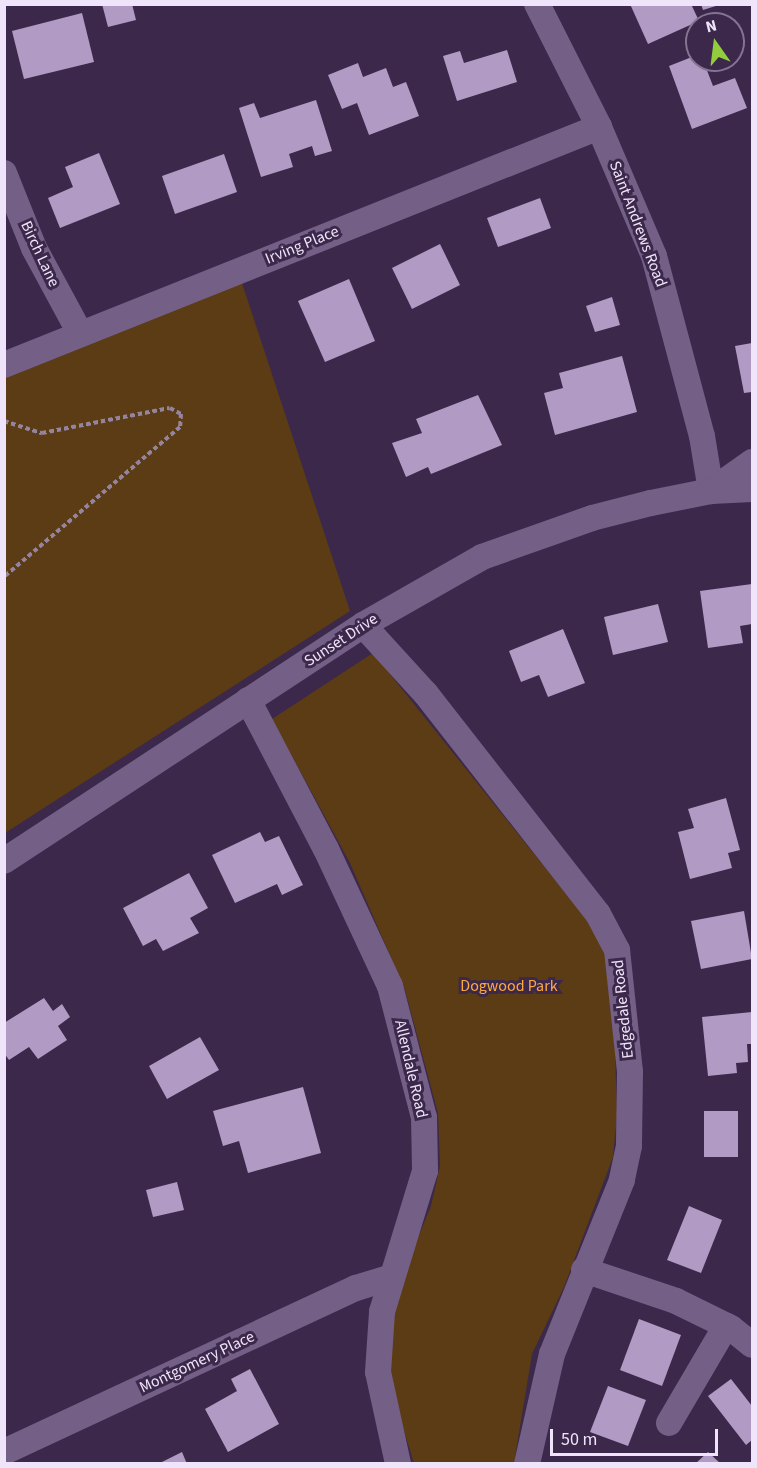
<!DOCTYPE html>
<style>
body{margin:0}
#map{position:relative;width:757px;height:1468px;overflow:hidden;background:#3c284b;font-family:"Source Sans 3",sans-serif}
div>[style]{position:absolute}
.green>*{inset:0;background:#5c3c14}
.building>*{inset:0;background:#b19bc4}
.path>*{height:4px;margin-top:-2px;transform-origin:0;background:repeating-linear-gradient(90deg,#9484a0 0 4.5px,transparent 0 7.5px)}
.minor>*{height:26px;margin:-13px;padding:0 13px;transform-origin:13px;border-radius:13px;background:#745f86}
span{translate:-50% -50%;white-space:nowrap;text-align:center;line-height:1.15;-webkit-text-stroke:6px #3c284b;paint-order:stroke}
.street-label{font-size:16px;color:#f0e4fa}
.park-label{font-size:16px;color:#feaa3b}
.frame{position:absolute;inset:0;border:6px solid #f0e4fa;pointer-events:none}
.north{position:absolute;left:685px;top:12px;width:60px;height:60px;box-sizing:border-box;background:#3c284b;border:2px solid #847391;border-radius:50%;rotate:346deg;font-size:16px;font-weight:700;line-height:24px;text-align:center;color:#f0e4fa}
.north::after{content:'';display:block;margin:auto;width:21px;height:27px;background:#93cd3e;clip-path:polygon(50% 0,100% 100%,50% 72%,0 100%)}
.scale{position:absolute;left:550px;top:1429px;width:168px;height:27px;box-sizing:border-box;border:3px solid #f0e4fa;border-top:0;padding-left:8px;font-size:18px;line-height:21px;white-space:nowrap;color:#f0e4fa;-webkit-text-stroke:4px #3c284b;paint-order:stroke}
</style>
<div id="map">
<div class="green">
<div style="clip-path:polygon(238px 271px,350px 611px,5px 833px,5px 376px)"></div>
<div style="clip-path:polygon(373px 653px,599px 935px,606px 960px,615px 1050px,617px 1115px,613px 1157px,564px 1287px,532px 1354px,514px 1463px,414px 1463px,390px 1386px,388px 1352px,397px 1289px,431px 1206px,440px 1166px,438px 1113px,405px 990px,350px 863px,272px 719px)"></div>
</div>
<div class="building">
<div style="clip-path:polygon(102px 4px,132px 4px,136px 20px,108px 27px)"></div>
<div style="clip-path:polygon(630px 4px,691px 4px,699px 21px,648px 44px)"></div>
<div style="clip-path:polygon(701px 4px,719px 4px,719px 5px,703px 10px)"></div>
<div style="clip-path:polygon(82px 13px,94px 62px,24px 79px,12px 31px)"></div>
<div style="clip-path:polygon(507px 50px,517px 82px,457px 101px,443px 56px,460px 51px,464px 63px)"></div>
<div style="clip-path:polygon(697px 55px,697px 60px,703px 60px,713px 86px,735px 78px,747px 108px,692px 129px,669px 66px)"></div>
<div style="clip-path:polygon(358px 63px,363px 77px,386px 68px,393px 87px,406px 82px,419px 116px,369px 135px,357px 103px,342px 109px,328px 75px)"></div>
<div style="clip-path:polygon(316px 100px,332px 151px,315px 156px,312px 146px,289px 154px,293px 167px,261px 177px,239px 108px,254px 103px,260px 118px)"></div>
<div style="clip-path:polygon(99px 153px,120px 204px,60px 228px,48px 198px,73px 187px,65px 167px)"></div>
<div style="clip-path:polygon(224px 154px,237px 192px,175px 214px,162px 176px)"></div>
<div style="clip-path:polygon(540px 198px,551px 228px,498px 247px,487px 218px)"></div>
<div style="clip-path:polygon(440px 244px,460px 285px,412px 309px,392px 268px)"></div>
<div style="clip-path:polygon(349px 279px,375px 341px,325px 362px,298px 301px)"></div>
<div style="clip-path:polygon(612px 297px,620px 325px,595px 332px,586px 306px)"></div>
<div style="clip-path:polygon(752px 343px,752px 392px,744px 393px,735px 346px)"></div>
<div style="clip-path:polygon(622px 356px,637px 412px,555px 435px,544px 393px,563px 388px,559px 373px)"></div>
<div style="clip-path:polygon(478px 395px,502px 445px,431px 474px,428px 467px,406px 477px,392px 443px,422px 433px,416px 419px)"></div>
<div style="clip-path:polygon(752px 584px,752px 624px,740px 626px,743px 643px,708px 648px,700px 591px)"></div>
<div style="clip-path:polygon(658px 604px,668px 642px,613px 655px,604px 617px)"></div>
<div style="clip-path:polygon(563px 629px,585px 683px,548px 697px,539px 675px,521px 682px,509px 651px)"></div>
<div style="clip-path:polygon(726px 798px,740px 850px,728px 853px,732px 868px,690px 879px,678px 832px,694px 828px,688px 809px)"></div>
<div style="clip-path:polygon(260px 832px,265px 842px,279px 836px,303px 885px,282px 895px,277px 884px,235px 903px,212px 855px)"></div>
<div style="clip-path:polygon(189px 873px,208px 908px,190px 918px,199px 933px,163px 951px,156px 939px,143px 946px,123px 908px)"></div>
<div style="clip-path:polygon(744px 911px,752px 959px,701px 969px,691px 921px)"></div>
<div style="clip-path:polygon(44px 998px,53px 1011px,62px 1004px,70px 1017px,58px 1026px,67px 1040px,38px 1059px,29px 1047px,9px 1060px,4px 1053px,4px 1023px)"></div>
<div style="clip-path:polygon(752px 1012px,752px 1044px,747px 1044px,748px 1062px,736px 1063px,737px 1073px,708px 1076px,702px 1017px)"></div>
<div style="clip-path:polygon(200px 1037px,219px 1070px,167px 1099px,149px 1066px)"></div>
<div style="clip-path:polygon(303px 1087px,321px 1153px,248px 1173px,239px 1141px,223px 1146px,213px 1111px)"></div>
<div style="clip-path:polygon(704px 1111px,738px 1111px,738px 1157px,704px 1157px)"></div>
<div style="clip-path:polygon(177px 1182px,184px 1210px,153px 1217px,146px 1190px)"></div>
<div style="clip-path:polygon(689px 1206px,722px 1220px,701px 1273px,667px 1260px)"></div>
<div style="clip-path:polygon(639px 1319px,681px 1335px,662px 1386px,620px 1370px)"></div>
<div style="clip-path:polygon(250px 1369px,279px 1424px,228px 1452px,205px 1409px,237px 1391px,231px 1379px)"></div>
<div style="clip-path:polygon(731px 1379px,752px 1406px,752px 1440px,746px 1445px,708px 1396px)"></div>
<div style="clip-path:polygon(608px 1386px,646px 1400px,628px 1446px,590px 1432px)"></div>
<div style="clip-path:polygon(182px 1452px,187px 1464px,158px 1464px)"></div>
<div style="clip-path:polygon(708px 1452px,721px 1464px,695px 1464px)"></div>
</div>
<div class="path">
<div style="left:4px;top:421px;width:40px;rotate:18deg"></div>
<div style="left:42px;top:433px;width:130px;rotate:-11.1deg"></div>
<div style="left:170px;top:408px;width:13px;rotate:29deg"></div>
<div style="left:181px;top:414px;width:13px;rotate:94deg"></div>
<div style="left:180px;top:427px;width:231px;rotate:139.6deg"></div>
</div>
<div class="minor">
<div style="left:537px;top:4px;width:138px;rotate:63.2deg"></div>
<div style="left:599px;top:127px;width:140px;rotate:66.9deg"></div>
<div style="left:654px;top:256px;width:186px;rotate:75.1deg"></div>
<div style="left:702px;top:436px;width:56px;rotate:80.7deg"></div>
<div style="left:4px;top:173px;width:81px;rotate:68.2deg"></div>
<div style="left:34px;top:248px;width:97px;rotate:61.6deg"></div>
<div style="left:4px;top:365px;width:641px;rotate:-21.8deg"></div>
<div style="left:711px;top:491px;width:50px;rotate:-35.3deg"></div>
<div style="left:363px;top:625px;width:93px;rotate:47.6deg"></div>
<div style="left:426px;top:694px;width:279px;rotate:52deg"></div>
<div style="left:598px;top:914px;width:41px;rotate:62.2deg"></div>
<div style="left:617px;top:950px;width:123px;rotate:83.9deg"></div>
<div style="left:630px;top:1072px;width:74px;rotate:90.8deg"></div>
<div style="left:629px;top:1146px;width:35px;rotate:102deg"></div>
<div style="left:622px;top:1180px;width:188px;rotate:111.9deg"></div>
<div style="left:552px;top:1354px;width:113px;rotate:102.8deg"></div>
<div style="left:248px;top:700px;width:168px;rotate:62.4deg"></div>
<div style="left:326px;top:849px;width:151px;rotate:65deg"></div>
<div style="left:390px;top:986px;width:135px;rotate:75.5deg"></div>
<div style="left:424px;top:1117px;width:54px;rotate:88.9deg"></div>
<div style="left:425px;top:1171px;width:147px;rotate:107deg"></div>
<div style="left:382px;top:1312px;width:60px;rotate:93.8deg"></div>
<div style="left:378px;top:1372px;width:94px;rotate:77.7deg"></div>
<div style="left:4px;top:861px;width:430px;rotate:-33.3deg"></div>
<div style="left:363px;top:625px;width:137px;rotate:-29.7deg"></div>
<div style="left:482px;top:557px;width:117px;rotate:-19.5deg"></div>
<div style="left:592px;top:518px;width:61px;rotate:-14.3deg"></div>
<div style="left:651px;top:503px;width:61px;rotate:-11.3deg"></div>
<div style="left:711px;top:491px;width:41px;rotate:-2.8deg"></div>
<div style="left:584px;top:1270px;width:97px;rotate:18.6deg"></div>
<div style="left:676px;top:1301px;width:61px;rotate:26.1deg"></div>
<div style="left:731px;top:1328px;width:27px;rotate:39deg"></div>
<div style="left:669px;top:1423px;width:113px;rotate:-59.6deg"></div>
<div style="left:4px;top:1452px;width:388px;rotate:-25deg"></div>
<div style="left:356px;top:1288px;width:37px;rotate:-17deg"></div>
</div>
<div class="street-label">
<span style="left:638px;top:224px;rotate:69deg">Saint Andrews Road</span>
<span style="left:302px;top:245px;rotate:-22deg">Irving Place</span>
<span style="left:40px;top:254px;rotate:65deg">Birch Lane</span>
<span style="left:341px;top:640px;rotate:-33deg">Sunset Drive</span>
<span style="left:623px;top:1009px;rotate:-96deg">Edgedale Road</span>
<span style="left:411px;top:1069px;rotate:77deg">Allendale Road</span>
<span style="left:197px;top:1362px;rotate:-25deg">Montgomery Place</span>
</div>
<div class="park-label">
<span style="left:509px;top:986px">Dogwood Park</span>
</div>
<div class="frame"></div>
<div class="north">N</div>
<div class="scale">50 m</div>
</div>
